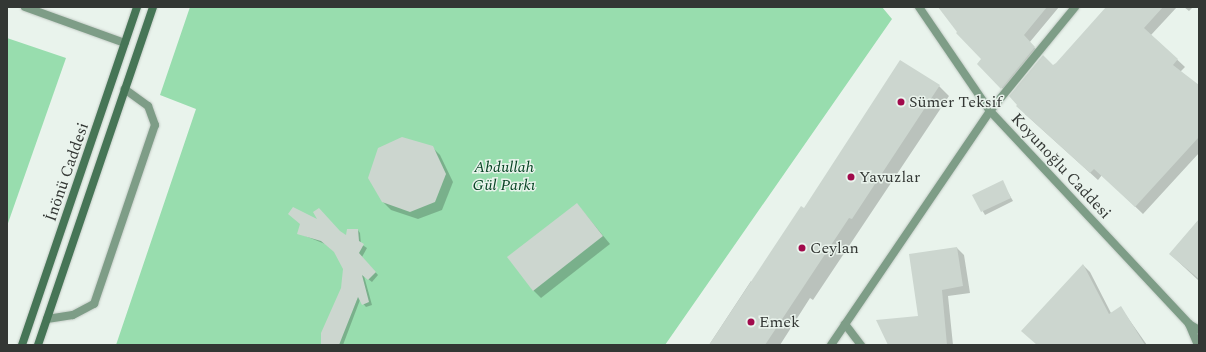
<!DOCTYPE html>
<meta charset="utf-8">
<style>
body{margin:0}
#map{position:relative;width:1206px;height:352px;overflow:hidden;background:#e9f3ec;font-family:Spectral,serif}
div>[style]{position:absolute}
.green>*{inset:0;background:#98ddae}
.shadow>*{inset:0;background:#0003}
.building>*{inset:0;background:#ccd6cf}
.roads{filter:drop-shadow(0 0 1px #c5cdc7) drop-shadow(0 0 1px #c5cdc7)}
.service>*{height:8px;margin:-4px;padding:0 4px;transform-origin:4px;border-radius:4px;background:#7e9d87}
.minor>*{height:8px;margin:-4px;padding:0 4px;transform-origin:4px;border-radius:4px;background:#7e9d87}
.tertiary>*{height:8px;margin:-4px;padding:0 4px;transform-origin:4px;border-radius:4px;background:#7e9d87}
.secondary>*{height:8px;margin:-4px;padding:0 4px;transform-origin:4px;border-radius:4px;background:#467556}
.dots>*{width:11px;height:11px;translate:-50% -50%;box-sizing:border-box;border:2px solid #e9f3ec;border-radius:50%}
span{translate:-50% -50%;white-space:nowrap;text-align:center;line-height:1.15;-webkit-text-stroke:3px #e9f3ec;paint-order:stroke}
.poi-label{font-size:16px;color:#333734}
.left{translate:0 -50%;text-align:left}
.street-label{font-size:16px;color:#333734}
.park-label{font-size:16px;color:#074424;font-style:italic}
.frame{position:absolute;inset:0;border:8px solid #333734;pointer-events:none}
</style>
<div id="map">
<div class="green">
<div style="clip-path:polygon(190px 7px,882px 7px,892px 19px,665px 345px,116px 345px,196px 109px,160px 95px)"></div>
<div style="clip-path:polygon(7px 38px,66px 58px,7px 226px)"></div>
</div>
<div class="shadow">
<div style="clip-path:polygon(939px 7px,1059px 7px,1029px 43px,1037px 50px,1006px 92px,978px 64px,982px 59px)"></div>
<div style="clip-path:polygon(1107px 7px,1177px 7px,1151px 35px,1185px 67px,1180px 72px,1199px 86px,1199px 153px,1143px 214px,1102px 175px,1098px 180px,1025px 114px)"></div>
<div style="clip-path:polygon(1184px 7px,1193px 7px,1189px 11px)"></div>
<div style="clip-path:polygon(939px 86px,949px 96px,813px 300px,810px 298px,780px 345px,709px 345px,751px 281px,753px 283px,804px 210px)"></div>
<div style="clip-path:polygon(432px 147px,440px 155px,453px 182px,442px 210px,418px 219px,391px 210px,383px 202px)"></div>
<div style="clip-path:polygon(1002px 182px,1013px 201px,985px 215px,974px 196px)"></div>
<div style="clip-path:polygon(577px 204px,610px 244px,541px 298px,533px 290px)"></div>
<div style="clip-path:polygon(1199px 220px,1199px 281px,1170px 254px)"></div>
<div style="clip-path:polygon(358px 230px,360px 233px,361px 244px,367px 248px,362px 257px,378px 275px,372px 282px,364px 276px,372px 305px,366px 307px,360px 300px,343px 345px,322px 345px,342px 288px,344px 269px,336px 253px,325px 244px,298px 233px,340px 232px,347px 236px)"></div>
<div style="clip-path:polygon(957px 248px,964px 255px,970px 293px,948px 296px,953px 345px,889px 345px,920px 317px)"></div>
<div style="clip-path:polygon(1083px 265px,1090px 272px,1111px 313px,1121px 308px,1147px 345px,1037px 345px)"></div>
</div>
<div class="building">
<div style="clip-path:polygon(938px 7px,1047px 7px,1024px 35px,1035px 47px,1001px 89px,977px 64px,981px 59px,956px 33px,957px 32px)"></div>
<div style="clip-path:polygon(1106px 7px,1163px 7px,1144px 28px,1178px 59px,1173px 65px,1199px 85px,1199px 137px,1135px 207px,1094px 169px,1090px 173px,1016px 106px,1017px 105px,1009px 96px,1043px 55px,1053px 65px,1056px 63px)"></div>
<div style="clip-path:polygon(900px 60px,940px 85px,852px 219px,849px 218px,765px 345px,709px 345px,801px 206px,804px 208px)"></div>
<div style="clip-path:polygon(402px 137px,433px 146px,446px 174px,435px 202px,410px 212px,382px 202px,368px 178px,378px 148px)"></div>
<div style="clip-path:polygon(1003px 180px,1011px 198px,981px 212px,972px 195px)"></div>
<div style="clip-path:polygon(577px 203px,603px 236px,533px 291px,507px 257px)"></div>
<div style="clip-path:polygon(293px 207px,317px 219px,313px 212px,319px 208px,340px 231px,346px 235px,347px 229px,358px 229px,359px 241px,364px 244px,359px 253px,376px 272px,368px 280px,362px 275px,369px 302px,362px 305px,358px 297px,339px 345px,321px 345px,321px 333px,341px 288px,343px 269px,334px 252px,321px 241px,297px 234px,300px 224px,288px 214px)"></div>
<div style="clip-path:polygon(1199px 219px,1199px 279px,1169px 254px)"></div>
<div style="clip-path:polygon(957px 247px,963px 286px,942px 290px,947px 345px,888px 345px,876px 320px,918px 316px,909px 254px)"></div>
<div style="clip-path:polygon(1083px 264px,1109px 314px,1121px 306px,1145px 345px,1037px 345px,1021px 331px)"></div>
</div>
<div class="roads">
<div class="service">
<div style="left:47px;top:319px;width:26px;rotate:-9deg"></div>
<div style="left:73px;top:315px;width:24px;rotate:-28deg"></div>
<div style="left:94px;top:304px;width:189px;rotate:-71.2deg"></div>
<div style="left:155px;top:125px;width:20px;rotate:-110deg"></div>
<div style="left:148px;top:106px;width:29px;rotate:-144deg"></div>
</div>
<div class="minor">
<div style="left:25px;top:7px;width:106px;rotate:19.8deg"></div>
<div style="left:845px;top:324px;width:26px;rotate:53deg"></div>
</div>
<div class="tertiary">
<div style="left:919px;top:7px;width:126px;rotate:55.7deg"></div>
<div style="left:990px;top:111px;width:291px;rotate:46.9deg"></div>
<div style="left:1189px;top:324px;width:12px;rotate:31deg"></div>
<div style="left:1189px;top:324px;width:23px;rotate:67deg"></div>
<div style="left:831px;top:345px;width:283px;rotate:-55.8deg"></div>
<div style="left:990px;top:111px;width:134px;rotate:-50.7deg"></div>
</div>
<div class="secondary">
<div style="left:22px;top:345px;width:357px;rotate:-71.2deg"></div>
<div style="left:38px;top:345px;width:357px;rotate:-71.2deg"></div>
</div>
</div>
<div class="dots">
<div style="left:901px;top:102px;background:#a10a4c"></div>
<div style="left:851px;top:177px;background:#a10a4c"></div>
<div style="left:802px;top:248px;background:#a10a4c"></div>
<div style="left:751px;top:322px;background:#a10a4c"></div>
</div>
<div class="poi-label">
<span class="left" style="left:909px;top:102px">Sümer Teksif</span>
<span class="left" style="left:859px;top:177px">Yavuzlar</span>
<span class="left" style="left:810px;top:248px">Ceylan</span>
<span class="left" style="left:759px;top:322px">Emek</span>
</div>
<div class="street-label">
<span style="left:1061px;top:166px;rotate:47deg">Koyunoğlu Caddesi</span>
<span style="left:67px;top:172px;rotate:-71deg">İnönü Caddesi</span>
</div>
<div class="park-label">
<span style="left:504px;top:176px">Abdullah<br>Gül Parkı</span>
</div>
<div class="frame"></div>
</div>
